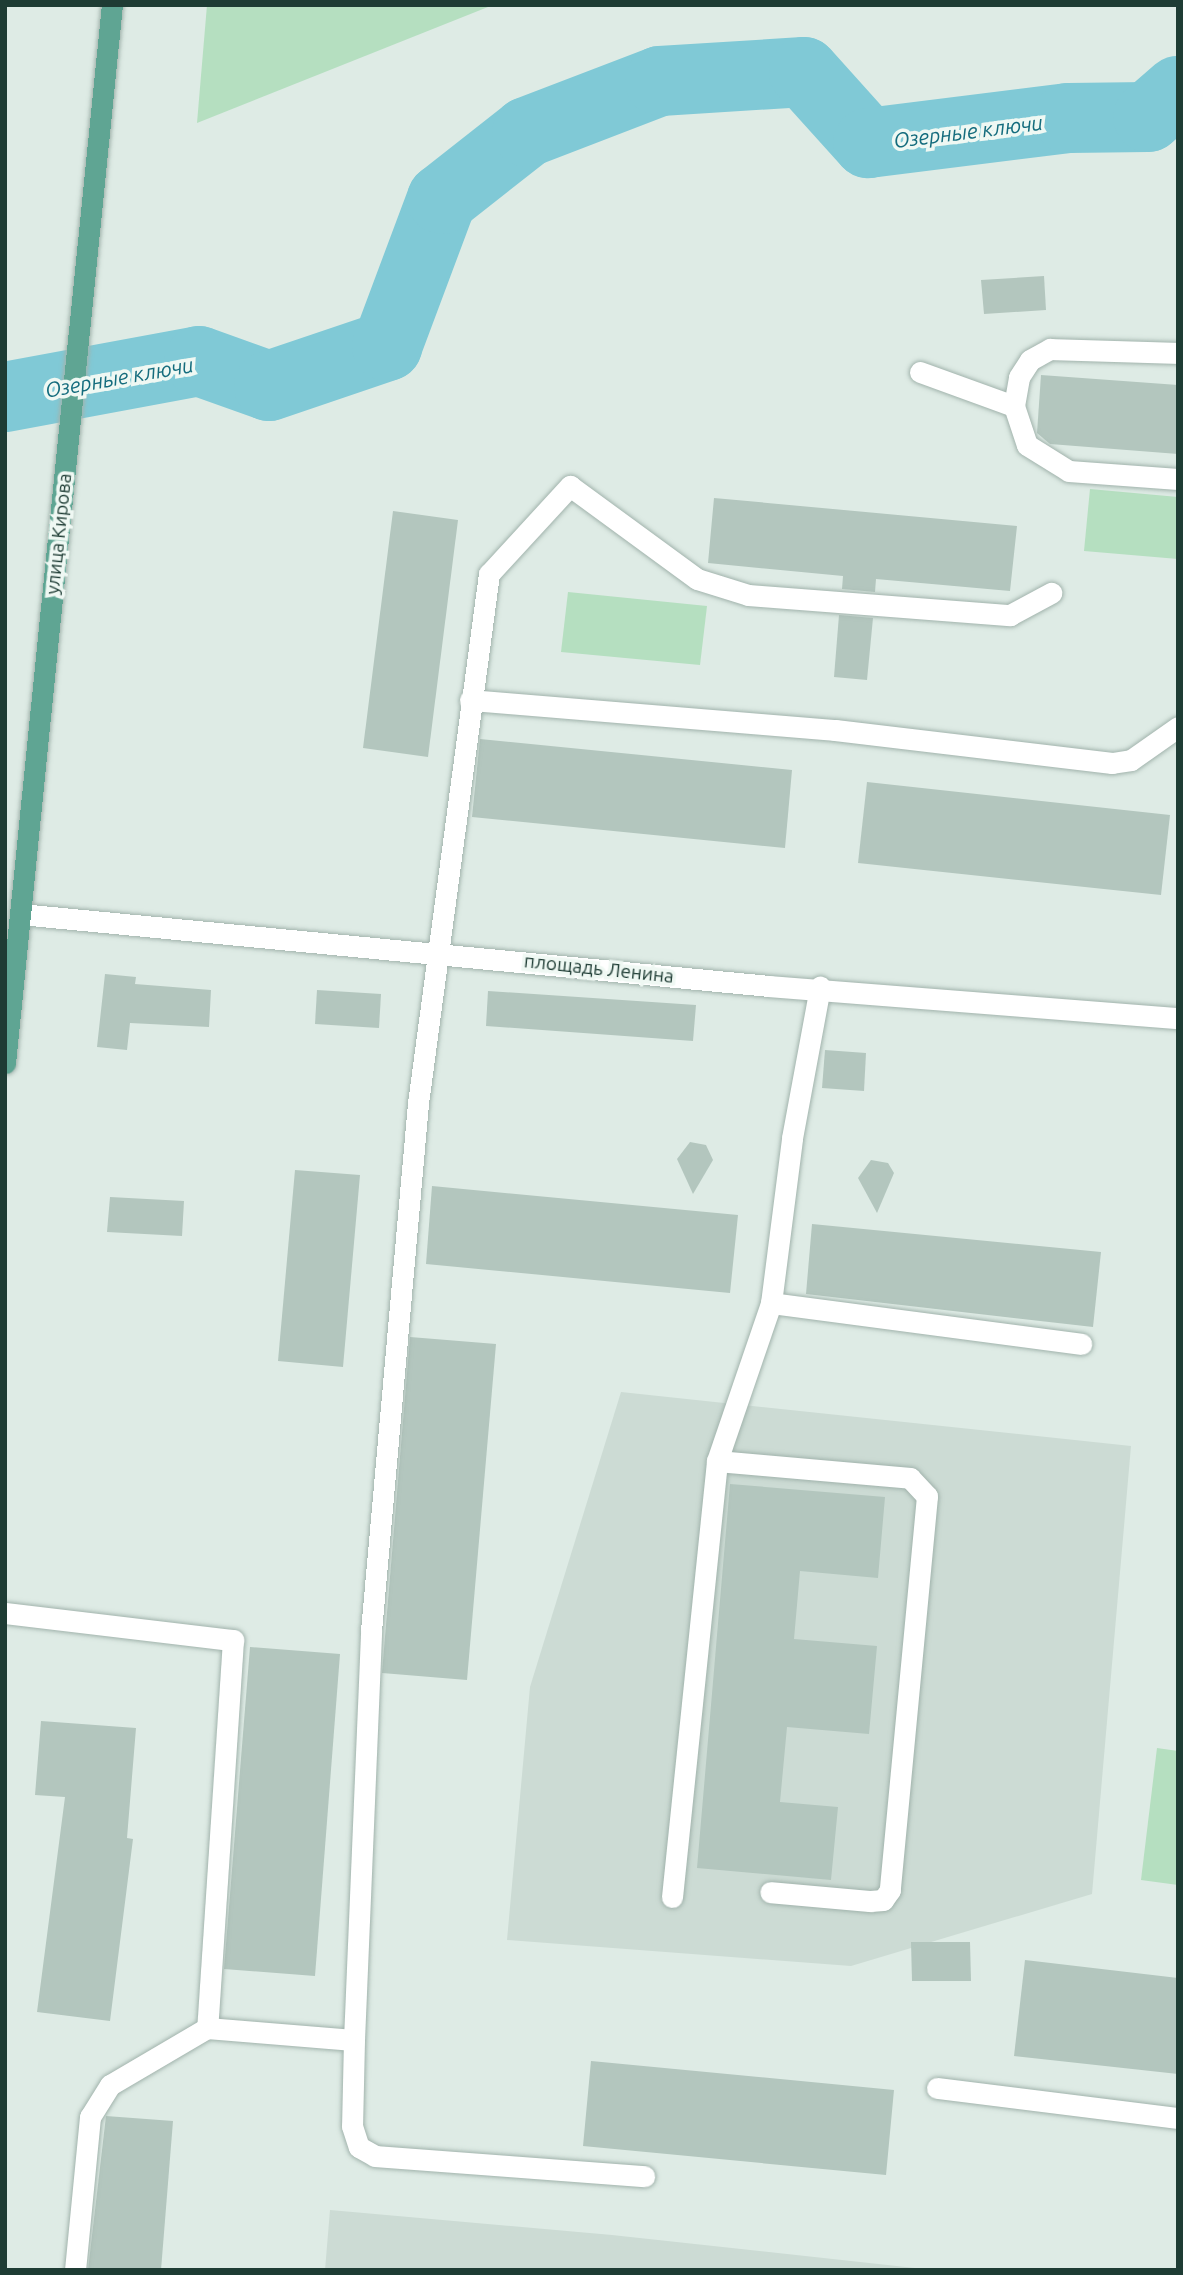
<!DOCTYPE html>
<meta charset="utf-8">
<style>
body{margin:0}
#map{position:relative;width:1183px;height:2275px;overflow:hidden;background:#deebe5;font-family:Ubuntu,sans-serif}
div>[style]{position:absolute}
.built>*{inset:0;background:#ccdbd4}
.green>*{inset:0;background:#b5dfc0}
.river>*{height:70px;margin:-35px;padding:0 35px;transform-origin:35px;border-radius:35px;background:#80c9d6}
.building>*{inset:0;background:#b3c6be}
.roads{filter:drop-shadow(0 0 2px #a1b3ac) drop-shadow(0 0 2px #a1b3ac)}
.minor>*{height:21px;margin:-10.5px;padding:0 10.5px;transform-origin:10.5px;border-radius:10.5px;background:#fff}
.major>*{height:21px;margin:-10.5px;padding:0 10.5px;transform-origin:10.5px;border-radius:10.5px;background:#5fa593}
span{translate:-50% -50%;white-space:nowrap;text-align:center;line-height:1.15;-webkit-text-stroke:7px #eff8f3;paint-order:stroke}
.street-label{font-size:19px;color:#1e3c34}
.water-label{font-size:21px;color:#146c7d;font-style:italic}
.frame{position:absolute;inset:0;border:7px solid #1e3c34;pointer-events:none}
</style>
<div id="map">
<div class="built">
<div style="clip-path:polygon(621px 1392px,1131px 1446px,1092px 1894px,851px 1966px,507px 1940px,530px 1687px)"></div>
<div style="clip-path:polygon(330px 2210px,612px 2235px,933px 2270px,325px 2270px)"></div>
</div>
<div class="green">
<div style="clip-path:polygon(207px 5px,493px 5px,197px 123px)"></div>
<div style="clip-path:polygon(1090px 489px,1178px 497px,1178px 559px,1084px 551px)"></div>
<div style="clip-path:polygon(568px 592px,707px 606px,700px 665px,561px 652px)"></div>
<div style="clip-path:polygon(1157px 1748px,1178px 1751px,1178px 1885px,1141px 1880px)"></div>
</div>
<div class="river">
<div style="left:5px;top:397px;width:197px;rotate:-10.5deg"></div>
<div style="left:199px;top:361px;width:74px;rotate:19.7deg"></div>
<div style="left:269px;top:386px;width:125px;rotate:-18.7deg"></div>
<div style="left:387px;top:346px;width:157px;rotate:-69.5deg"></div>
<div style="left:442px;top:199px;width:108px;rotate:-38.2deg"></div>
<div style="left:527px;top:132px;width:142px;rotate:-21deg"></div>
<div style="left:660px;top:81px;width:144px;rotate:-3.6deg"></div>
<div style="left:804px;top:72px;width:96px;rotate:48deg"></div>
<div style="left:868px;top:143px;width:202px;rotate:-7.1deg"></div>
<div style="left:1068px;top:118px;width:80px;rotate:-0.7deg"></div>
<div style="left:1148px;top:117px;width:40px;rotate:-41deg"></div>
</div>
<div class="building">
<div style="clip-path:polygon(1044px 276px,1046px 310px,984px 314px,981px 280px)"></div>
<div style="clip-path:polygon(1041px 375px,1178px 385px,1178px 454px,1050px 444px,1037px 433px)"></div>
<div style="clip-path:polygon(714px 498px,1017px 526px,1010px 591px,876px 579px,875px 592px,842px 589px,843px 576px,708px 563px)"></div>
<div style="clip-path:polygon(393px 511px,458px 520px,428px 757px,363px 748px)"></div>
<div style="clip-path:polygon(839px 615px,873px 618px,867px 680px,834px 677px)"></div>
<div style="clip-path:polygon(480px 739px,792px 770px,785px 848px,472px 817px)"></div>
<div style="clip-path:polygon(867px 782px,1170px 815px,1161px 895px,858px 863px)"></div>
<div style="clip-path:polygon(105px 974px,136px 977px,135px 984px,211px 990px,209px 1027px,130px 1023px,127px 1050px,97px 1047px)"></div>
<div style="clip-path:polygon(317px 990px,381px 994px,379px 1028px,315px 1024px)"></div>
<div style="clip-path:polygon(488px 991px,696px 1005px,693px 1041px,486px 1026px)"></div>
<div style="clip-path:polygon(825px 1050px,866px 1053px,864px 1091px,822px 1088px)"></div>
<div style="clip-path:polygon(690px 1142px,706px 1145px,713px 1160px,693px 1194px,677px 1159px)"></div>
<div style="clip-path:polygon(871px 1160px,888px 1163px,894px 1173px,877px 1213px,858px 1178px)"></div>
<div style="clip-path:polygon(295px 1170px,360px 1175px,343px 1367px,278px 1361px)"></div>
<div style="clip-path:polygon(432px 1186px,738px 1215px,730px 1293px,426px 1264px)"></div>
<div style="clip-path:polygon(110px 1197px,184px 1201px,182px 1236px,107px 1232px)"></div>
<div style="clip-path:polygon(812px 1224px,1101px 1252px,1093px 1327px,806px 1294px)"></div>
<div style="clip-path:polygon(410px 1337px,496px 1344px,467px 1680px,382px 1673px)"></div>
<div style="clip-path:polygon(730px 1484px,885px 1497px,878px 1578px,800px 1571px,794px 1639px,877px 1646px,869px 1734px,787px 1727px,780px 1802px,838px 1807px,831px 1880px,697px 1868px)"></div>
<div style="clip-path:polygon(250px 1647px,340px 1654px,315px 1976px,224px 1969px)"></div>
<div style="clip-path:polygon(41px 1721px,136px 1728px,127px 1838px,133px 1839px,110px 2021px,37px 2012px,65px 1797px,35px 1795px)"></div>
<div style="clip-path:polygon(911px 1942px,970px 1942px,971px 1981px,912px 1981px)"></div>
<div style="clip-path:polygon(1025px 1960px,1178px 1978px,1178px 2074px,1014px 2056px)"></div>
<div style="clip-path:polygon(591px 2061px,894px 2090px,886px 2175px,583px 2146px)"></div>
<div style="clip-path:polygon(106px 2116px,173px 2121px,161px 2270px,88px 2270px)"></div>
</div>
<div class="roads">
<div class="minor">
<div style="left:920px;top:372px;width:100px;rotate:19.9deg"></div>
<div style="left:1014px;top:406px;width:41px;rotate:71.6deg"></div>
<div style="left:1027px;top:445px;width:49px;rotate:31.8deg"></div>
<div style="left:1069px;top:471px;width:109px;rotate:4.2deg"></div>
<div style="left:1014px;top:406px;width:29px;rotate:-80deg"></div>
<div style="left:1019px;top:377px;width:20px;rotate:-57deg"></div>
<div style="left:1030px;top:360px;width:23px;rotate:-29deg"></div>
<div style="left:1050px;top:349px;width:128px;rotate:1.8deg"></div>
<div style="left:470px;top:700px;width:366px;rotate:4.7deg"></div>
<div style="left:835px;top:730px;width:279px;rotate:6.8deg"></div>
<div style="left:1112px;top:763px;width:19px;rotate:-9deg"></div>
<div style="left:1131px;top:760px;width:57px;rotate:-35.1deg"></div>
<div style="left:20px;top:914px;width:752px;rotate:5.49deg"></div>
<div style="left:769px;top:986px;width:410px;rotate:4.5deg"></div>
<div style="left:771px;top:1303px;width:313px;rotate:7.5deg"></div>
<div style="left:717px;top:1461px;width:194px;rotate:5deg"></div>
<div style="left:910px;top:1478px;width:25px;rotate:47deg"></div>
<div style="left:927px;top:1496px;width:396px;rotate:95.4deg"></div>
<div style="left:890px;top:1890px;width:12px;rotate:125deg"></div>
<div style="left:883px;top:1900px;width:13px;rotate:176deg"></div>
<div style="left:870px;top:1901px;width:100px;rotate:-174.9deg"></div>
<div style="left:5px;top:1613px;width:230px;rotate:6.8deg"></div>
<div style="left:233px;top:1640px;width:389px;rotate:93.8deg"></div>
<div style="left:672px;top:1897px;width:438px;rotate:-84.1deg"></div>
<div style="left:717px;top:1461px;width:167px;rotate:-71.1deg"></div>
<div style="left:771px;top:1303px;width:166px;rotate:-82.7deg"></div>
<div style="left:792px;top:1138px;width:154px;rotate:-79.5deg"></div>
<div style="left:354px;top:2040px;width:86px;rotate:91.3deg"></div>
<div style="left:352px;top:2126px;width:22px;rotate:72deg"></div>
<div style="left:359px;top:2147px;width:18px;rotate:29deg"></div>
<div style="left:375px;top:2156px;width:270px;rotate:4.3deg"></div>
<div style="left:937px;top:2088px;width:243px;rotate:7.1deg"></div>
<div style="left:75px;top:2270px;width:154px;rotate:-84.4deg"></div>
<div style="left:90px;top:2117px;width:38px;rotate:-58deg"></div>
<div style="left:110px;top:2085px;width:113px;rotate:-30.4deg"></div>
<div style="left:207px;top:2028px;width:147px;rotate:4.7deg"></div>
<div style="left:354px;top:2040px;width:409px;rotate:-87.6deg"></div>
<div style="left:371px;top:1631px;width:530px;rotate:-84.91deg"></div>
<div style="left:418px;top:1103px;width:534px;rotate:-82.36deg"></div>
<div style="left:489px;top:574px;width:120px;rotate:-47.4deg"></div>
<div style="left:570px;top:486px;width:157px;rotate:36.2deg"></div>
<div style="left:697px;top:579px;width:53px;rotate:17.4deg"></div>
<div style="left:748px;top:595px;width:263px;rotate:4.4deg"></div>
<div style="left:1010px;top:615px;width:47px;rotate:-28.2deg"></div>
</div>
<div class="major">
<div style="left:5px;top:1063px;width:1063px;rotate:-84.23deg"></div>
</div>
</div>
<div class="street-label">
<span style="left:59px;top:534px;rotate:-84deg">улица Кирова</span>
<span style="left:599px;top:969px;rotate:6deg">площадь Ленина</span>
</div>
<div class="water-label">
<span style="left:968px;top:131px;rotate:-7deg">Озерные ключи</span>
<span style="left:119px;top:377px;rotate:-10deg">Озерные ключи</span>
</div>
<div class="frame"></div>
</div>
